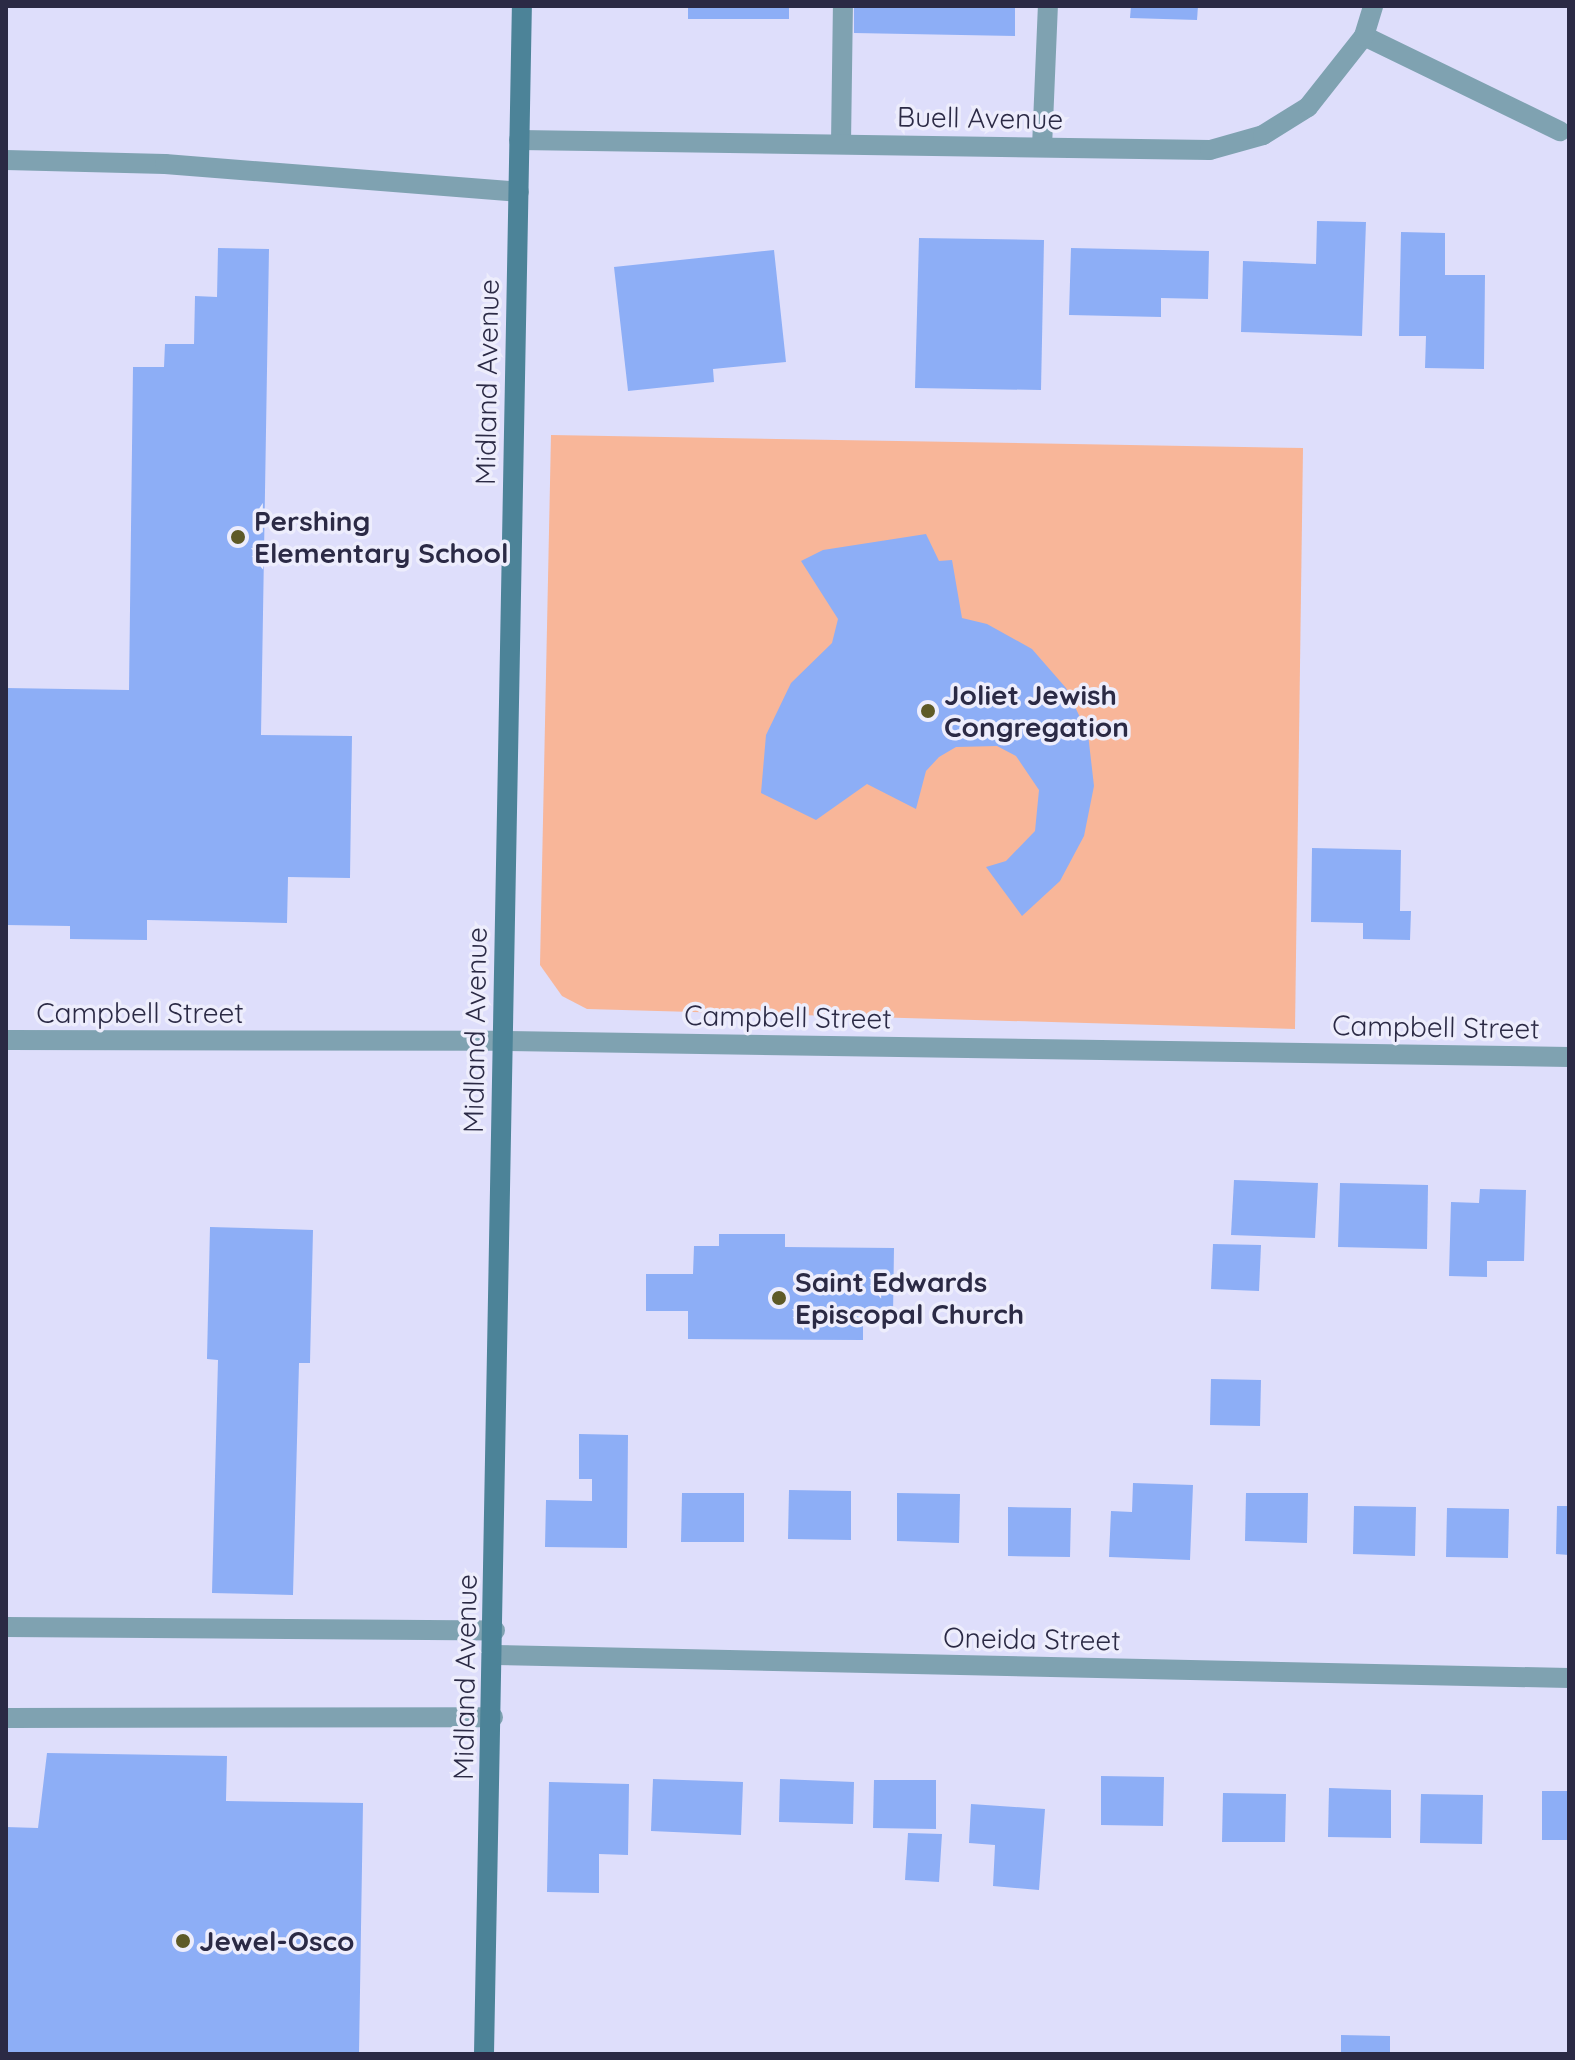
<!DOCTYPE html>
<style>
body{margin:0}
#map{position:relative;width:1575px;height:2060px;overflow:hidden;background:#dedefb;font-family:Quicksand,sans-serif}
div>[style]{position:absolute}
.green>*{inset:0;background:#f8b699}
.building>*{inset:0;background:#8daef6}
.lane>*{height:20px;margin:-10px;padding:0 10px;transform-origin:10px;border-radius:10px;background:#7fa2b1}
.street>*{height:20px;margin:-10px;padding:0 10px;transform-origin:10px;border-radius:10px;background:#7fa2b1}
.secondary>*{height:20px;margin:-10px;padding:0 10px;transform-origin:10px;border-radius:10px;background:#4c8398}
.dots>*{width:22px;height:22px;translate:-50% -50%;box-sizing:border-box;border:4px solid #ededfc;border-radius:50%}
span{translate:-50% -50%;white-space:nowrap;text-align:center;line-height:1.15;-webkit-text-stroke:7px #ededfc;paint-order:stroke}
.street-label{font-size:28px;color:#2b2a45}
.poi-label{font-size:28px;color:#2b2a45;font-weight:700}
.left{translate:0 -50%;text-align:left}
.frame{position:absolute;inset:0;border:8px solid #2b2a45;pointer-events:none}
</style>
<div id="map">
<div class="green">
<div style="clip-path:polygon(551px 435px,1303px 448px,1295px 1029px,587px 1009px,562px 996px,540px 965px)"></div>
</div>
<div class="building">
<div style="clip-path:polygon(688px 6px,789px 6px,789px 19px,688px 19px)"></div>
<div style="clip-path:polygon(854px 6px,1015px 6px,1015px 36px,854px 33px)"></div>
<div style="clip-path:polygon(1131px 6px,1198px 6px,1197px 20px,1130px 18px)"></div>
<div style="clip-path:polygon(1317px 221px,1366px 222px,1362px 336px,1241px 332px,1243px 261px,1316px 264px)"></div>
<div style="clip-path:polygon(1401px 232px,1445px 233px,1445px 275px,1485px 275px,1484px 369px,1425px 368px,1426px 336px,1399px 336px)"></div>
<div style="clip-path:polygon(919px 238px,1044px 240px,1041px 390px,915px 388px)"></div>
<div style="clip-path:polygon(218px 248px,269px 249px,261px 735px,352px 736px,350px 878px,288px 877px,287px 923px,147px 920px,147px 940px,70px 939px,70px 926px,6px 925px,6px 688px,129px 690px,133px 367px,164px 367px,165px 344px,194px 344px,195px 296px,217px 297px)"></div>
<div style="clip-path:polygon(1071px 248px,1209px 251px,1208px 299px,1161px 298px,1161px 317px,1069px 315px)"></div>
<div style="clip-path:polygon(774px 250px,786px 362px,713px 369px,714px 382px,628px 391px,614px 267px)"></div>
<div style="clip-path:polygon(926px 534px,939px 561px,952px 560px,962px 618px,987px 624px,1032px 649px,1066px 688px,1088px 734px,1094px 786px,1084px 836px,1060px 881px,1022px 916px,986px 867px,1006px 861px,1035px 831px,1039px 790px,1016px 756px,997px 746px,956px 747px,939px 757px,926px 771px,916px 809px,867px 784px,816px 820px,761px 793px,766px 735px,791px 683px,832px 643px,838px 619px,801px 561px,823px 550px)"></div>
<div style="clip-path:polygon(1312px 848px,1401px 850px,1400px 911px,1411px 911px,1410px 940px,1363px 939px,1363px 923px,1311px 922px)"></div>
<div style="clip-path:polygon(1234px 1180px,1318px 1183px,1315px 1238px,1231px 1235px)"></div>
<div style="clip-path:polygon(1340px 1183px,1428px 1185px,1427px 1249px,1338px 1247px)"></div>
<div style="clip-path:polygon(1480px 1189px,1526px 1190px,1524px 1261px,1487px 1261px,1487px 1277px,1449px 1276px,1451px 1202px,1479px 1203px)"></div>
<div style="clip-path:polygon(210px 1227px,313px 1230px,310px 1363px,299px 1363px,293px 1595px,212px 1593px,218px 1360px,207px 1359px)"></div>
<div style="clip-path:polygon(719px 1234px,785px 1234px,785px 1247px,894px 1248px,893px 1315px,863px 1314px,863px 1340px,688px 1339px,688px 1311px,646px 1311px,646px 1274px,693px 1274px,694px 1246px,719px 1246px)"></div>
<div style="clip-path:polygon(1213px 1244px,1261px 1245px,1259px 1291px,1211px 1289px)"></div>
<div style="clip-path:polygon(1211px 1379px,1261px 1380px,1260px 1426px,1210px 1425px)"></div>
<div style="clip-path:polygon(579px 1434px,628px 1435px,627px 1548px,545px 1547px,546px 1500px,592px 1501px,592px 1479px,579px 1479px)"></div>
<div style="clip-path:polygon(1133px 1483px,1193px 1485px,1190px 1560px,1109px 1557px,1111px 1511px,1132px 1512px)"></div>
<div style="clip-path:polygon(789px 1490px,851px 1491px,851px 1540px,788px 1539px)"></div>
<div style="clip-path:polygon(682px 1493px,744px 1493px,744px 1542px,681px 1542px)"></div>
<div style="clip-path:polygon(897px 1493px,960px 1494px,959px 1543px,897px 1541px)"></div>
<div style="clip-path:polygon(1246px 1493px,1308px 1493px,1307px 1543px,1245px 1541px)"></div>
<div style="clip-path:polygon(1354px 1506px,1416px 1507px,1415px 1556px,1353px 1554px)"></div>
<div style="clip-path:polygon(1557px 1506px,1569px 1506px,1569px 1555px,1556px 1554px)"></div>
<div style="clip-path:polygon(1008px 1507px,1071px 1508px,1070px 1557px,1008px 1556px)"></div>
<div style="clip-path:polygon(1447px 1508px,1509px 1509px,1508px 1558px,1446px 1557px)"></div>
<div style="clip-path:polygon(47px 1753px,227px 1756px,226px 1801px,363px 1803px,359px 2054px,6px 2054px,6px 1827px,38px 1828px)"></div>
<div style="clip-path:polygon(1101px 1776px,1164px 1777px,1163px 1826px,1101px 1825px)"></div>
<div style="clip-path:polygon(653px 1779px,743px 1782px,741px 1835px,651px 1831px)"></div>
<div style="clip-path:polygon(780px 1779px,854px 1782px,853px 1824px,779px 1822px)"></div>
<div style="clip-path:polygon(874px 1780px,936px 1780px,936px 1829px,873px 1828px)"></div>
<div style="clip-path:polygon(549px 1782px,629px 1784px,628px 1855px,599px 1854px,599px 1893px,547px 1892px)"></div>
<div style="clip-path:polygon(1329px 1788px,1391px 1790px,1391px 1838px,1328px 1837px)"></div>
<div style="clip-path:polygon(1542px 1791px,1569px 1791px,1569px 1840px,1542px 1840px)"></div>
<div style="clip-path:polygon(1223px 1793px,1286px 1794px,1285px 1842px,1222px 1842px)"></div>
<div style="clip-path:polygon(1421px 1794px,1483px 1795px,1482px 1844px,1420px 1843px)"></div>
<div style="clip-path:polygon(971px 1804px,1045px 1809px,1039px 1890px,993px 1886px,995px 1845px,969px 1843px)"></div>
<div style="clip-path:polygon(908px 1833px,942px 1834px,939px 1882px,905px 1880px)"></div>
<div style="clip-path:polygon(1341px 2035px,1390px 2036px,1390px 2054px,1341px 2054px)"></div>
</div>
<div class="lane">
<div style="left:841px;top:144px;width:138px;rotate:-89.2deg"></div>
<div style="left:1042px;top:147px;width:141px;rotate:-87.6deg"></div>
<div style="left:6px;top:160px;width:159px;rotate:1.4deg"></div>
<div style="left:165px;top:164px;width:355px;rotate:4.5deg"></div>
<div style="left:6px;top:1627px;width:489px;rotate:0.4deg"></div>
<div style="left:6px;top:1718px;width:487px;rotate:-0.1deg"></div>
</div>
<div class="street">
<div style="left:1364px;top:36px;width:218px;rotate:25.9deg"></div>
<div style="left:519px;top:140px;width:691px;rotate:0.83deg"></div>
<div style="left:1210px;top:150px;width:55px;rotate:-15.8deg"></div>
<div style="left:1263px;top:135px;width:53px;rotate:-31.9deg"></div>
<div style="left:1308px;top:107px;width:90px;rotate:-51.7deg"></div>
<div style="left:1364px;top:36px;width:31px;rotate:-73deg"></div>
<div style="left:6px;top:1040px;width:496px;rotate:0.1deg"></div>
<div style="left:502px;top:1041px;width:1067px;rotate:0.86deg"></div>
<div style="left:494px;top:1655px;width:1075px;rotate:1.23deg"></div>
</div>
<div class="secondary">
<div style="left:484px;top:2054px;width:2048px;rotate:-88.94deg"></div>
</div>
<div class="dots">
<div style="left:238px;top:537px;background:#5e5a27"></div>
<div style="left:928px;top:711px;background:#5e5a27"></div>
<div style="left:779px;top:1298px;background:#5e5a27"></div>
<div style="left:183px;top:1941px;background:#5e5a27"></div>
</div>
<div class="street-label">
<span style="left:980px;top:118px;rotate:1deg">Buell Avenue</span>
<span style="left:487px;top:382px;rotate:-89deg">Midland Avenue</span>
<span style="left:140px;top:1013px">Campbell Street</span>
<span style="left:788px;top:1017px;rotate:1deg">Campbell Street</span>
<span style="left:1436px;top:1027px;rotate:1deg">Campbell Street</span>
<span style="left:475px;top:1030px;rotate:-89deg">Midland Avenue</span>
<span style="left:1032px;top:1639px;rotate:1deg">Oneida Street</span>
<span style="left:465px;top:1677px;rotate:-89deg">Midland Avenue</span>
</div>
<div class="poi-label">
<span class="left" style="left:254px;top:537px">Pershing<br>Elementary School</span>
<span class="left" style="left:944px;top:711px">Joliet Jewish<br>Congregation</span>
<span class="left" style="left:795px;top:1298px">Saint Edwards<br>Episcopal Church</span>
<span class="left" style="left:199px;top:1941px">Jewel-Osco</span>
</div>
<div class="frame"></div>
</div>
